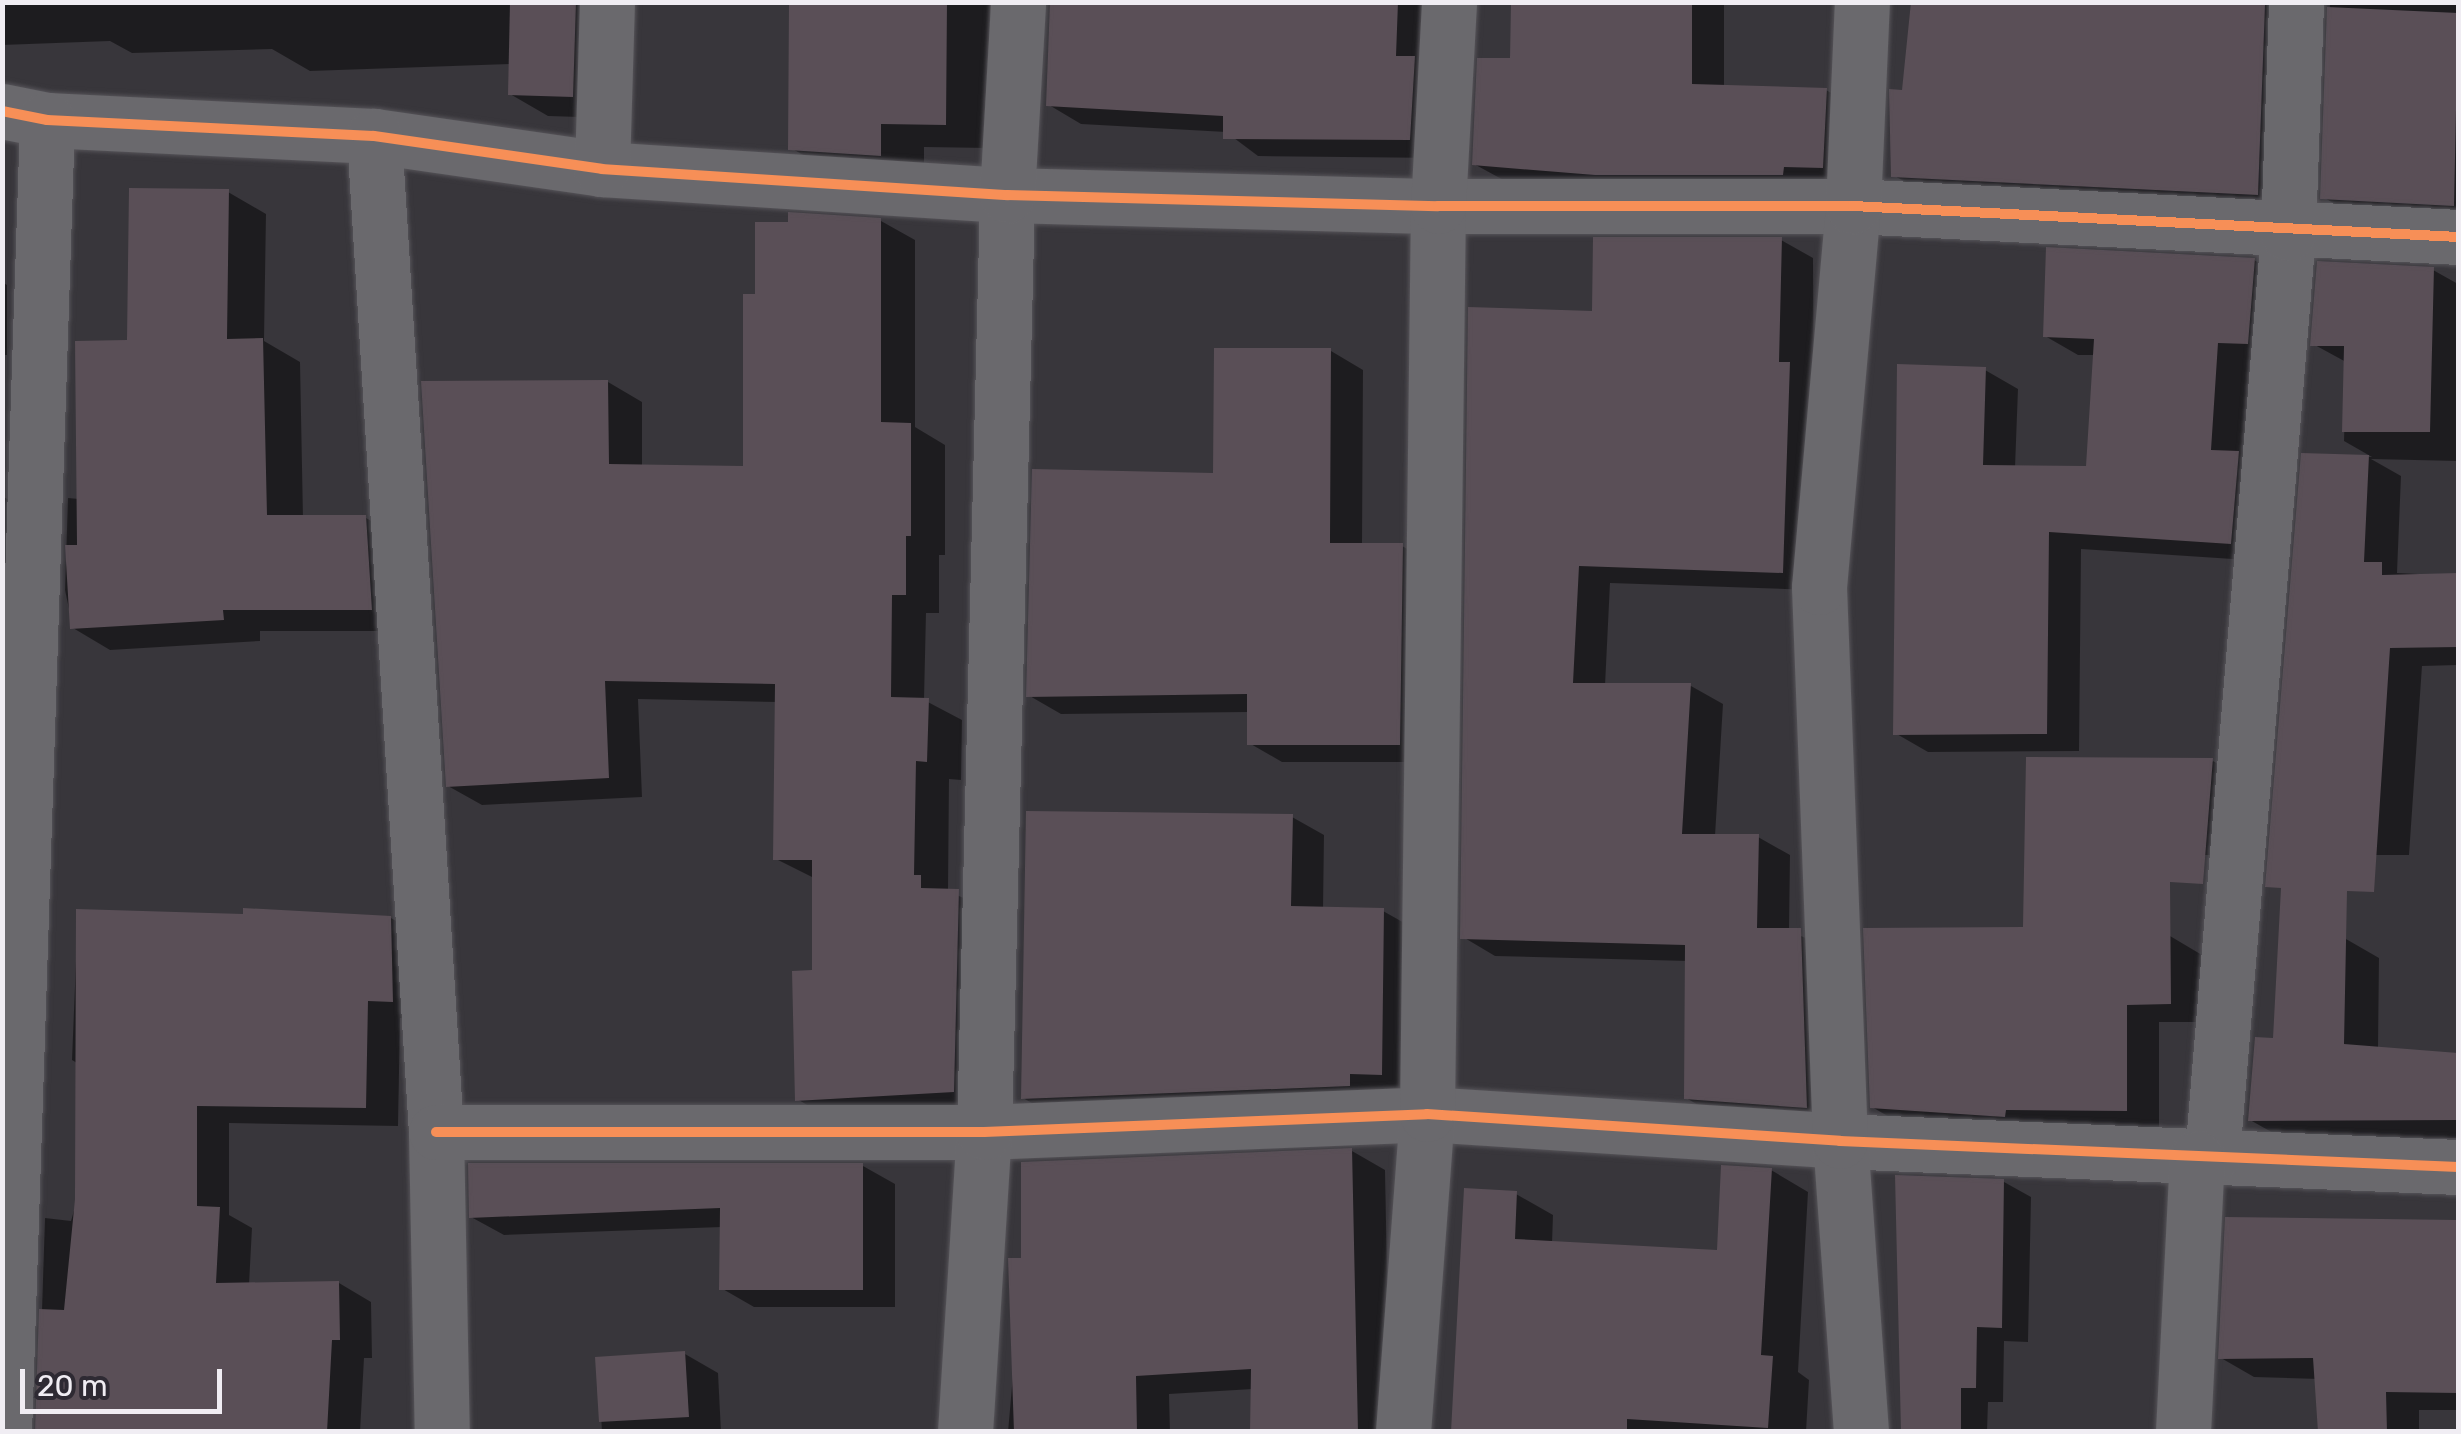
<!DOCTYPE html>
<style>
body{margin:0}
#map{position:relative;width:2461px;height:1434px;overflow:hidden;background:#38363b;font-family:Rubik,sans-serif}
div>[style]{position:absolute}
.shadow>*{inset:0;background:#0007}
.building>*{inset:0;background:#5a4f57}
.roads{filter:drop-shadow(0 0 2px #565459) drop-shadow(0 0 2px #565459)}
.minor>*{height:55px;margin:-27.5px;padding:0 27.5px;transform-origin:27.5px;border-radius:27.5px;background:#6a696d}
.cycleway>*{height:10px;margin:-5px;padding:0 5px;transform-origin:5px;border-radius:5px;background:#f78f57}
span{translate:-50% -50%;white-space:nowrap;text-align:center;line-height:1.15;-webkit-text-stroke:9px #2e2a33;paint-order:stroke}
.frame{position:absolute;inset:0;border:5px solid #f0edf3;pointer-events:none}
.scale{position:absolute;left:20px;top:1369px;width:202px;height:45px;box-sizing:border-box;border:5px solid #f0edf3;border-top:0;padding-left:12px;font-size:30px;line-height:35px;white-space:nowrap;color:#f0edf3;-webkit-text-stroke:8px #2e2a33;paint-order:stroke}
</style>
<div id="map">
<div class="shadow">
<div style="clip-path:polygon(2px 2px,627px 2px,611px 118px,548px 116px,510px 94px,511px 64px,310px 71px,272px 49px,132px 53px,110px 41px,2px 45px)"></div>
<div style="clip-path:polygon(791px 2px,990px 2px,988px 148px,924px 147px,924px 179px,834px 173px,791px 148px)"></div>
<div style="clip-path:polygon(1053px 2px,1430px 2px,1442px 158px,1258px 156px,1226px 132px,1081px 124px,1049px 105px)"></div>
<div style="clip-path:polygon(1513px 2px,1724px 2px,1724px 87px,1826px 90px,1859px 109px,1855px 185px,1507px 182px,1474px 164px,1512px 61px)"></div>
<div style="clip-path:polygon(1913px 2px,2310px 2px,2292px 214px,1928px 195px,1893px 175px)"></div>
<div style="clip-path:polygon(2330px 2px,2458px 2px,2458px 222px,2357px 217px,2323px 197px)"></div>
<div style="clip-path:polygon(228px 192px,266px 214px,264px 341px,300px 362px,303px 518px,366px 518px,403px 539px,409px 631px,260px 631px,260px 641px,110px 650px,73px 628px,65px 590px,68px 498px,79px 499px,129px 342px)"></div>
<div style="clip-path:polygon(881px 221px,915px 240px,915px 427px,945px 445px,945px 555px,939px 555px,939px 613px,926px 613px,924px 700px,962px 720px,961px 780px,949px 779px,948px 891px,992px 911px,987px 1111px,831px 1119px,797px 1099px,814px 973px,814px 878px,776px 859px,778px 702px,638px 699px,642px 797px,482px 805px,448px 786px,608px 382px,642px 402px,642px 467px,746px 468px,758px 296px)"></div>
<div style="clip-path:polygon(1781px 240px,1813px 258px,1815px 590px,1610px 583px,1605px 686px,1691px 686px,1723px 704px,1715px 836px,1758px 837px,1790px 855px,1789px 931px,1832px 949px,1839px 1124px,1719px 1117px,1686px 1098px,1688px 961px,1495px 956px,1463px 937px,1594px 314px)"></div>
<div style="clip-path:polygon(2254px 260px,2286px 279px,2280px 361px,2250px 361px,2244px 456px,2263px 561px,2081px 549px,2079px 751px,1928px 752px,1895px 733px,1985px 370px,2018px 389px,2015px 468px,2089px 468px,2096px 355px,2078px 355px,2045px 336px)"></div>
<div style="clip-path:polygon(2433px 270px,2458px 284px,2458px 461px,2371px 459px,2401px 476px,2397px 573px,2458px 576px,2458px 665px,2422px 666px,2409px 855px,2305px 855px,2304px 455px,2372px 457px,2344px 441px,2346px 362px,2313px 344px)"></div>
<div style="clip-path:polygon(2px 282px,7px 285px,7px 355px,2px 355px)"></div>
<div style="clip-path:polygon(1331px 351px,1363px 370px,1362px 546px,1402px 546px,1434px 564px,1432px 762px,1282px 762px,1249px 743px,1249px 712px,1061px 714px,1028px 695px)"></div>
<div style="clip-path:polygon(2px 496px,35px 515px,32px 606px,2px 605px)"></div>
<div style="clip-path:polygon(2213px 761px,2245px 780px,2239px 855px,2157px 855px,2170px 936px,2202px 955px,2203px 1022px,2159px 1022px,2159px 1128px,1905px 1126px,1872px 1107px,2026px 930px)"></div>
<div style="clip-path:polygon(1292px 817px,1324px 835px,1323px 910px,1383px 911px,1415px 929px,1413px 1092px,1055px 1116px,1023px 1098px)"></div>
<div style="clip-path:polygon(78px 912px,391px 918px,423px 937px,425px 1019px,400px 1018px,398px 1126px,229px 1123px,229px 1215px,252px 1228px,249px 1285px,339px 1283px,371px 1302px,372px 1358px,364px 1358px,360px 1432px,38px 1432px,45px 1218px,71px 1221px,77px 1200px,77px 1063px,72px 1060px)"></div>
<div style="clip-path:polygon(2346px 939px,2379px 958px,2378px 1049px,2458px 1055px,2458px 1138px,2284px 1139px,2250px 1120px,2275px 1041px)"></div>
<div style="clip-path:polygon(1352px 1151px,1385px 1170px,1390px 1432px,1253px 1432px,1253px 1389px,1169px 1394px,1170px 1432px,1008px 1432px,1023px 1261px)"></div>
<div style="clip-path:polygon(863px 1166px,895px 1184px,895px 1307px,754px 1307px,721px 1288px,722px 1227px,504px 1235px,471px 1217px)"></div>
<div style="clip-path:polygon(1771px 1170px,1808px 1192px,1798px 1372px,1809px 1380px,1806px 1432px,1455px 1432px,1516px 1194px,1553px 1215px,1552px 1244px,1719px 1252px)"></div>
<div style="clip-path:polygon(1898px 1177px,2004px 1182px,2031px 1197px,2028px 1342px,2004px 1341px,2003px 1402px,1988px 1402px,1987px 1432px,1903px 1432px)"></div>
<div style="clip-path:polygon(2228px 1219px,2458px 1223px,2458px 1410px,2419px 1410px,2419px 1432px,2321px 1432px,2319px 1379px,2254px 1377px,2221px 1358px)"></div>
<div style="clip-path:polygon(685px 1354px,718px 1373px,721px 1432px,602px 1432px,598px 1359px)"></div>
</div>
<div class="building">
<div style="clip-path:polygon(510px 2px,576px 2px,573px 97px,508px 95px)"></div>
<div style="clip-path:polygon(789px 2px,947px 2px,946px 125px,881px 124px,881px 156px,788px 150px)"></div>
<div style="clip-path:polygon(1050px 2px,1398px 2px,1396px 56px,1415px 56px,1410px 140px,1223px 139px,1223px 116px,1046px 106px)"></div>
<div style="clip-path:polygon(1511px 2px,1692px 2px,1692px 84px,1827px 88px,1823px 168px,1784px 167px,1783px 175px,1595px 175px,1472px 165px,1477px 58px,1510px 58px)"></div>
<div style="clip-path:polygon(1911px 2px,2265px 5px,2258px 195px,1891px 177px,1889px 89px,1902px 90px)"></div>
<div style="clip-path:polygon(2327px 7px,2458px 13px,2454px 206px,2320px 199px)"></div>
<div style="clip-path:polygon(129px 188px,229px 189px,227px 339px,263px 338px,267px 515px,366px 515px,372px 610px,223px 610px,224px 620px,70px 629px,65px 545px,77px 545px,75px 341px,127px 340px)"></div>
<div style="clip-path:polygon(788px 212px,881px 218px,881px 422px,911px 423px,911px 536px,906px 536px,906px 595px,892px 595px,891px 697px,929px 698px,927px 762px,916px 761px,914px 875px,921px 875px,921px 888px,959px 889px,954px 1092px,795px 1101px,792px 971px,812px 970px,812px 860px,773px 860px,775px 684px,605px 681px,609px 778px,446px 787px,421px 381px,608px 380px,609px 464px,743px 466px,743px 294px,755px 294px,755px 222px,788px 222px)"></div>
<div style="clip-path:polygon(1593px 237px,1782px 237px,1779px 362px,1790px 362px,1783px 573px,1579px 566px,1573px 683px,1691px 683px,1682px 834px,1759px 834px,1757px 928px,1801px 928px,1807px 1108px,1684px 1099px,1685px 945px,1460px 939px,1468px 307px,1592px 311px)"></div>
<div style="clip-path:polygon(2046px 247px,2255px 258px,2248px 344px,2218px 343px,2211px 450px,2239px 451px,2231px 544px,2049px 532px,2047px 734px,1893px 735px,1897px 364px,1986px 367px,1983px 465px,2086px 466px,2094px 339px,2043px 337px)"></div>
<div style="clip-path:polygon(2317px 261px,2434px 267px,2430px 432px,2342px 432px,2344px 346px,2310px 346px)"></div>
<div style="clip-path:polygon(1214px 348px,1331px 348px,1330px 543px,1403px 543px,1400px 745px,1247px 745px,1247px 694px,1026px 697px,1032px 469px,1213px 473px)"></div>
<div style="clip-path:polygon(2301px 453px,2369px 455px,2364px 562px,2382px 562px,2382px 575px,2458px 573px,2458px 647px,2390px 648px,2374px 892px,2347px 891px,2344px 1044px,2458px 1053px,2458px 1120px,2248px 1121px,2255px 1037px,2273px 1038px,2281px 888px,2265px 887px)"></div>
<div style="clip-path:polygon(2026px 757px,2213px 758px,2203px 884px,2170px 882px,2171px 1004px,2127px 1005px,2127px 1111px,2006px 1110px,2005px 1117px,1870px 1108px,1863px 928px,2023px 927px)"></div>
<div style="clip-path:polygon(1026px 811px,1293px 814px,1291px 906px,1384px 908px,1382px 1075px,1350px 1074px,1350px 1086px,1021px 1099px)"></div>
<div style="clip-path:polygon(243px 908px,391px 916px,393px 1002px,368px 1001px,366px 1108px,197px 1106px,197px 1206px,220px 1207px,216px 1283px,339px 1281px,340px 1340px,332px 1340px,327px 1432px,35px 1432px,39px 1309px,64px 1310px,75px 1199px,76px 909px,243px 914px)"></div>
<div style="clip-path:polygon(1352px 1148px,1358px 1432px,1250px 1432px,1251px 1369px,1136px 1376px,1137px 1432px,1014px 1432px,1008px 1258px,1021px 1258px,1021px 1162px)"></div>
<div style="clip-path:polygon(468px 1163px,863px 1163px,863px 1290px,719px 1290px,720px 1208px,469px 1218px)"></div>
<div style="clip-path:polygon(1721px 1165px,1772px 1168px,1761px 1355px,1773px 1356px,1768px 1428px,1627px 1419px,1627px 1432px,1451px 1432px,1464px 1188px,1517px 1191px,1515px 1239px,1717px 1250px)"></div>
<div style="clip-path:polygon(1895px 1175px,2004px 1179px,2002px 1328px,1977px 1327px,1976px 1388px,1961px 1388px,1961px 1432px,1901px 1432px)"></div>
<div style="clip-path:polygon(2225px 1217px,2458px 1220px,2458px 1393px,2386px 1392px,2387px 1432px,2318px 1432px,2313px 1358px,2218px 1359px)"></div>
<div style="clip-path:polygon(685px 1351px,689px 1417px,599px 1422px,595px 1357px)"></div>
</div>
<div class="roads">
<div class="minor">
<div style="left:2px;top:111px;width:46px;rotate:11.3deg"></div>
<div style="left:47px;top:120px;width:327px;rotate:2.8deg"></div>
<div style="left:374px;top:136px;width:230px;rotate:8.2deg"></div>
<div style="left:602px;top:169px;width:406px;rotate:3.7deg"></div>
<div style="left:1007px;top:195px;width:431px;rotate:1.5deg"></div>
<div style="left:1438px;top:206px;width:415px"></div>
<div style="left:1853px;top:206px;width:606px;rotate:2.93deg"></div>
<div style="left:374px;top:136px;width:998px;rotate:86.44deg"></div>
<div style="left:436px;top:1132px;width:300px;rotate:88.9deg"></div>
<div style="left:602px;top:169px;width:167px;rotate:-88.3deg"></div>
<div style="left:436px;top:1132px;width:548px"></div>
<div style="left:984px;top:1132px;width:443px;rotate:-2.3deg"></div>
<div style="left:1427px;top:1114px;width:414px;rotate:3.7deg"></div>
<div style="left:1840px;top:1141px;width:619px;rotate:2.41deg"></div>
<div style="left:2212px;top:1156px;width:926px;rotate:-85.29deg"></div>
<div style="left:2288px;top:233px;width:231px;rotate:-88deg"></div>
<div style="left:4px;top:1432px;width:1313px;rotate:-88.12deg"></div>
<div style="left:965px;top:1432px;width:301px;rotate:-86.4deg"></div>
<div style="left:984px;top:1132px;width:937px;rotate:-88.59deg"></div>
<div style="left:1007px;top:195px;width:193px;rotate:-86.7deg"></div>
<div style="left:1403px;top:1432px;width:319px;rotate:-85.7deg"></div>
<div style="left:1427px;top:1114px;width:908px;rotate:-89.31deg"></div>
<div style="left:1438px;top:206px;width:204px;rotate:-86.9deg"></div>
<div style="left:1861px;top:1432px;width:292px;rotate:-94.1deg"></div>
<div style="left:1840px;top:1141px;width:554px;rotate:-92.17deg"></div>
<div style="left:1819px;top:587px;width:383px;rotate:-84.9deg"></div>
<div style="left:1853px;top:206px;width:204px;rotate:-87.5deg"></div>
<div style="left:2183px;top:1432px;width:274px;rotate:-87.1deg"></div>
</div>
</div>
<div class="cycleway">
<div style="left:2px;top:111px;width:46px;rotate:11.3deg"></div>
<div style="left:47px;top:120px;width:327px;rotate:2.8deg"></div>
<div style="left:374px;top:136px;width:230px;rotate:8.2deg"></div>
<div style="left:602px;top:169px;width:406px;rotate:3.7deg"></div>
<div style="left:1007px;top:195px;width:431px;rotate:1.5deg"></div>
<div style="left:1438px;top:206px;width:415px"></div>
<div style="left:1853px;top:206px;width:606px;rotate:2.93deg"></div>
<div style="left:436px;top:1132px;width:548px"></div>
<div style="left:984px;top:1132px;width:443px;rotate:-2.3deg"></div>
<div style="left:1427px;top:1114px;width:414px;rotate:3.7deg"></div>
<div style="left:1840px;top:1141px;width:619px;rotate:2.41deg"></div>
</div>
<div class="frame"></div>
<div class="scale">20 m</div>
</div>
